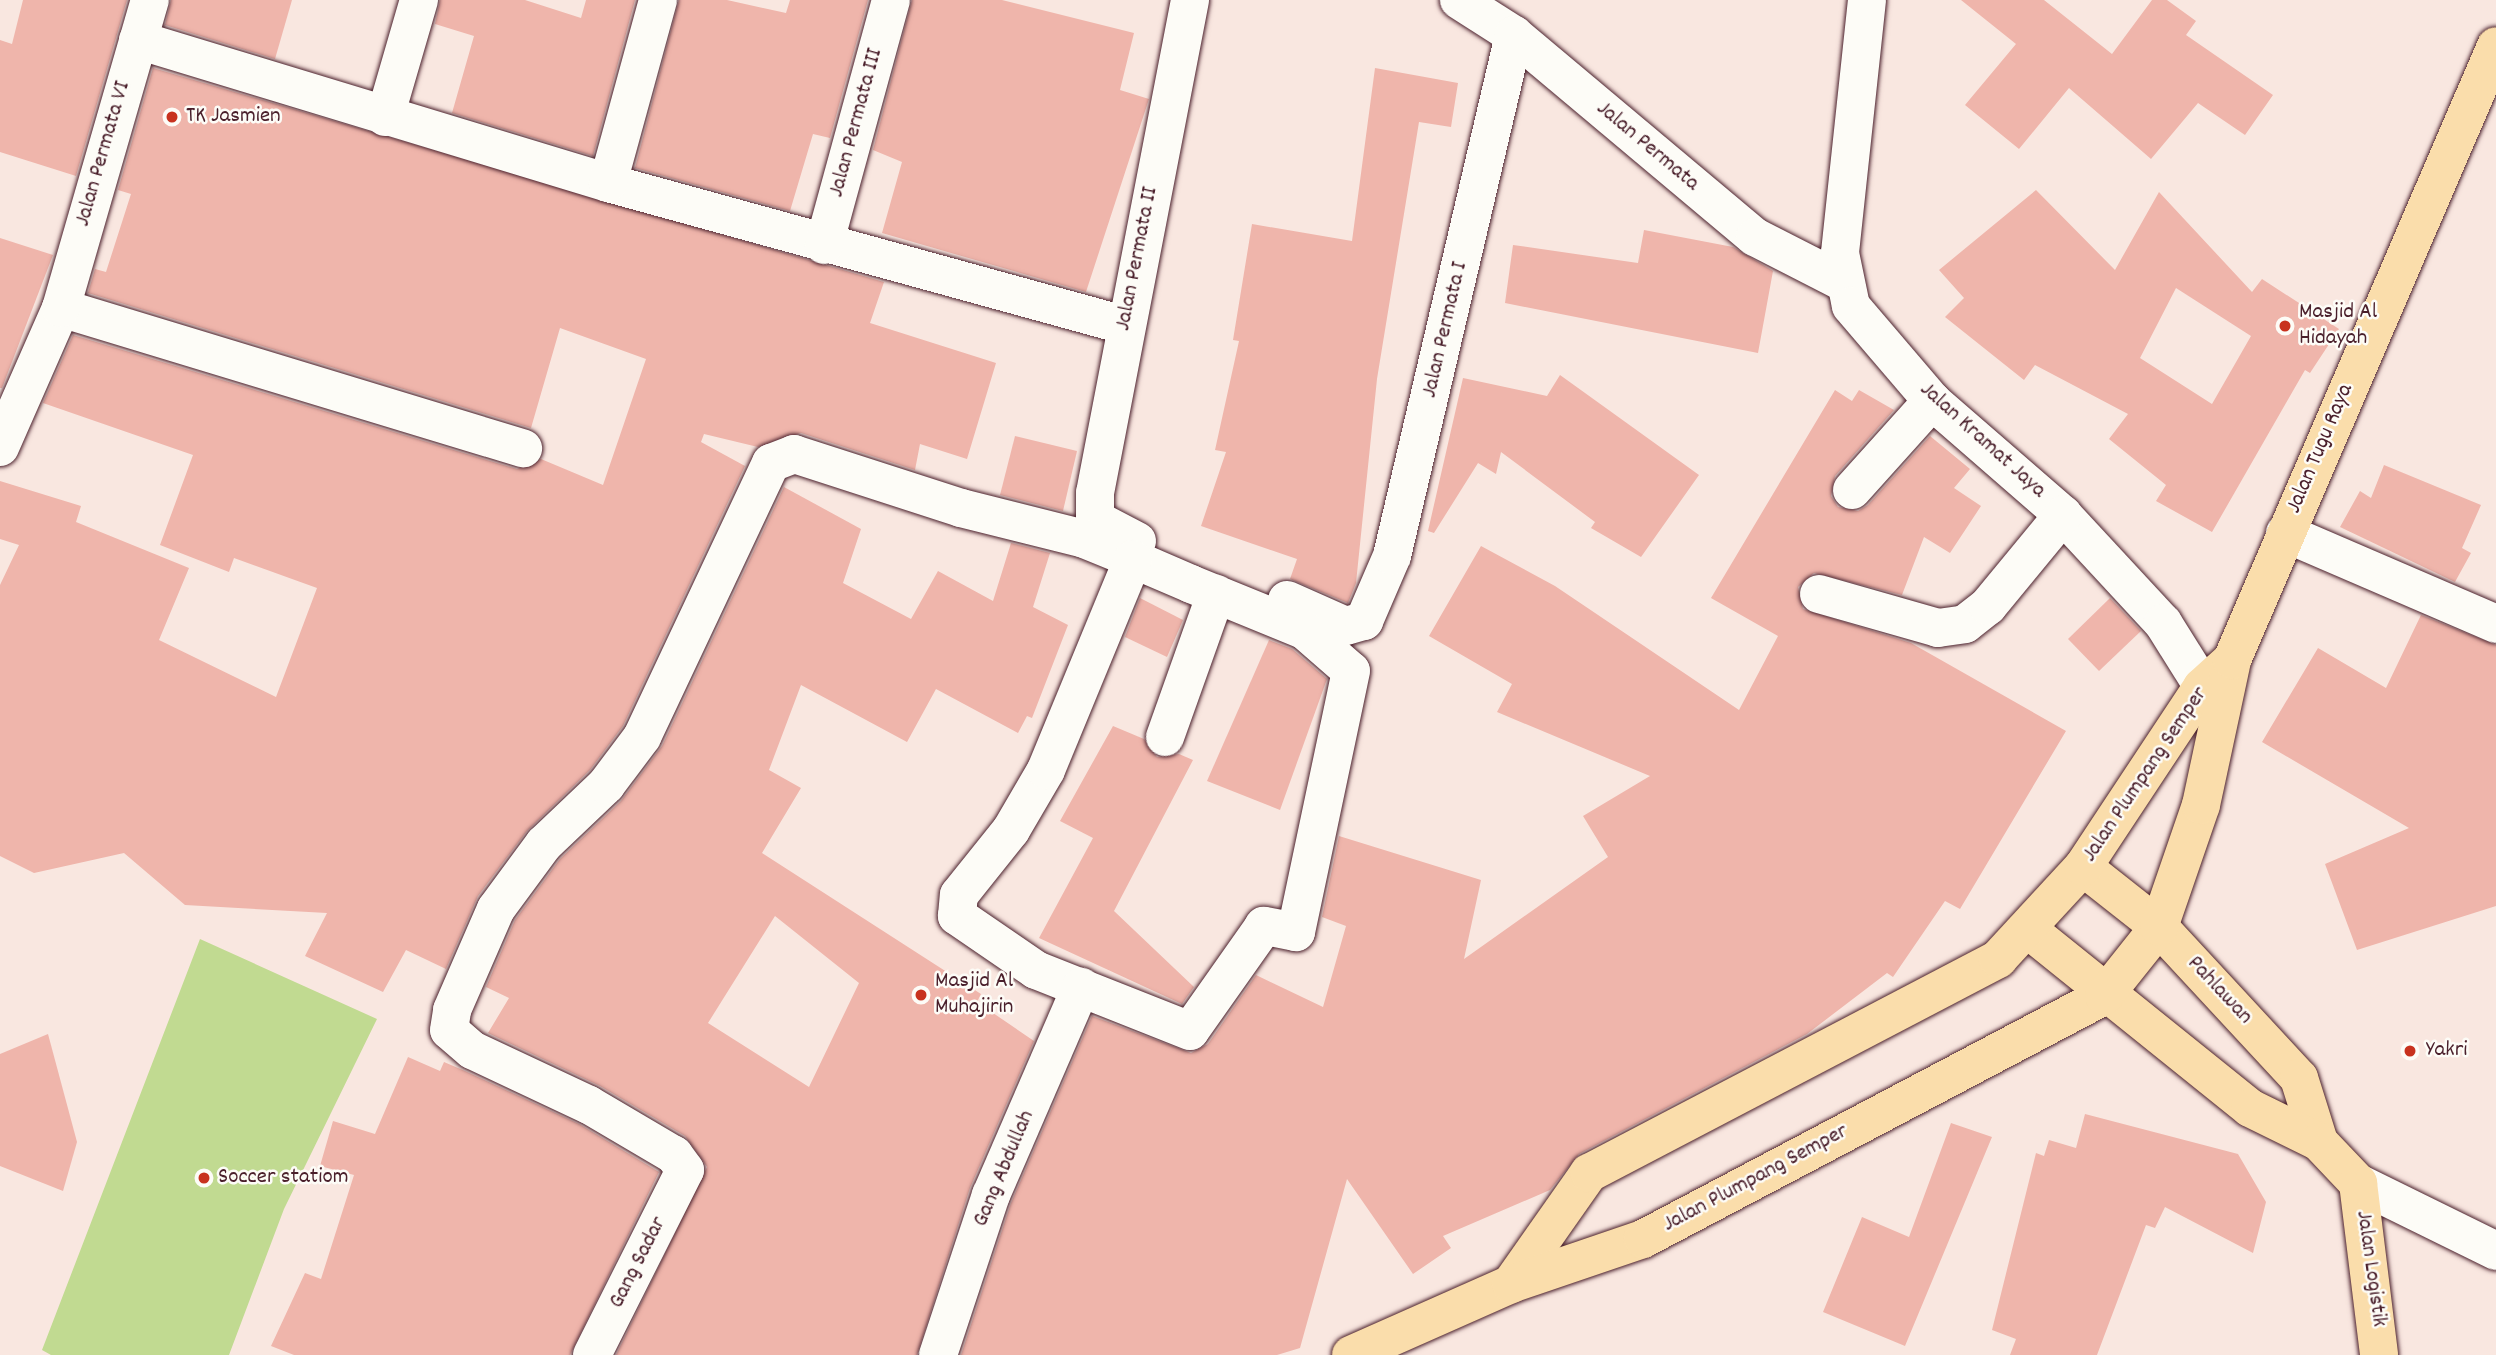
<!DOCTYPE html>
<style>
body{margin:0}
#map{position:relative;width:2496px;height:1355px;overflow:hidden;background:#f9e7e0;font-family:Dekko,sans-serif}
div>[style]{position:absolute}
.green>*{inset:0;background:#c1da91}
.building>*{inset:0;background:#efb5ab}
.roads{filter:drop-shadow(0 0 2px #4a1f2b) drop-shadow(0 0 2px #4a1f2b)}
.minor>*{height:38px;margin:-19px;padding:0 19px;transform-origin:19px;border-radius:19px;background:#fdfcf7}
.major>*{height:38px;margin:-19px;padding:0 19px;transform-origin:19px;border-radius:19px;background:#faddab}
.dots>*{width:19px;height:19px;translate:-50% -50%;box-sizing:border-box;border:4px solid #fdfcf7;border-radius:50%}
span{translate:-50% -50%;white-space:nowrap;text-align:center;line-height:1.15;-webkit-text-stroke:5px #fdfcf7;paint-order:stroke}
.poi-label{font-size:23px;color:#4a1f2b}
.left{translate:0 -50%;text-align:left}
.street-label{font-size:23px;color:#4a1f2b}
</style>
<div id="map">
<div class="green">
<div style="clip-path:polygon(200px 939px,377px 1019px,284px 1209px,229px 1355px,51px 1355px,42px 1350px)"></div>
</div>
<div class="building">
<div style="clip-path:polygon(23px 0,127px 0,76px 176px,0 152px,0 40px,12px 44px)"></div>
<div style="clip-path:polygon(171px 0,292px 0,275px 59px,165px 25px)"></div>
<div style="clip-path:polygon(440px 0,525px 0,581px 18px,586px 0,635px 0,593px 156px,452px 113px,474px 36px,435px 24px)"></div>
<div style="clip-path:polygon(679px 0,727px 0,786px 13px,790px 0,868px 0,830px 138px,813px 134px,790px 211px,635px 168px)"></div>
<div style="clip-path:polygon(912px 0,1002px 0,1134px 33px,1120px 90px,1149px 99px,1086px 292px,882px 233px,902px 162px,873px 150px)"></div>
<div style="clip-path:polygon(1961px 0,2044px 0,2112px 54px,2152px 0,2167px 0,2196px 21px,2186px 35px,2273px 95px,2245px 135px,2198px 103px,2151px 159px,2069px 88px,2019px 149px,1965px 105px,2016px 44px)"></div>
<div style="clip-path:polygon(153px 68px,884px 282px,870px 323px,996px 363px,967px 459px,920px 444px,915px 470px,801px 433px,758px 447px,704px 434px,701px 442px,745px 466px,623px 726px,590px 770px,527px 831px,478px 896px,446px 969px,406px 950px,383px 992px,305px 956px,327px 913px,185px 905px,124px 853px,34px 873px,0 856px,0 585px,19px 545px,0 539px,0 481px,81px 506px,76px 522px,189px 568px,159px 640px,276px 697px,317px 588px,234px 558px,229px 572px,160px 545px,193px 455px,43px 403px,73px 335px,517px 469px,541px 459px,603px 485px,646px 359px,560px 328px,531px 428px,88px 293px,95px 269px,106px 272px,131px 194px,118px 190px)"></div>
<div style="clip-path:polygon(1375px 68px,1458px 83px,1451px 127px,1419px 122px,1377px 379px,1356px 583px,1348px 603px,1290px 579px,1297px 559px,1201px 526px,1226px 452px,1215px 450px,1239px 341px,1233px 340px,1252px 224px,1352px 241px)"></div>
<div style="clip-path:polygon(evenodd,2036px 190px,2115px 270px,2159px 192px,2252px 292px,2262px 279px,2339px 329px,2310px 373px,2305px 370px,2212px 532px,2156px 501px,2166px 485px,2109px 439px,2128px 414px,2035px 365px,2024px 380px,1945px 317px,1964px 298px,1939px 270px,2036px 190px,2176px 288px,2251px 336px,2212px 404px,2140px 358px,2176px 288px)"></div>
<div style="clip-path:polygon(1644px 230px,1733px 247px,1773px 271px,1758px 353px,1505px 303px,1513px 245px,1638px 263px)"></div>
<div style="clip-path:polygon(0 238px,53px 255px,2px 388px,0 388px)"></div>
<div style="clip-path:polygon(1560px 375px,1699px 475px,1641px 557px,1591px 528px,1595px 522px,1501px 452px,1496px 474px,1478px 463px,1434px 533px,1428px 531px,1463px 378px,1547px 396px)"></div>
<div style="clip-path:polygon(1835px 390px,1852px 401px,1859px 390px,1894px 410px,1835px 476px,1831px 496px,1838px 507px,1858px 511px,1868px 505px,1930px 436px,1970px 469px,1954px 488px,1981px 506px,1950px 553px,1924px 537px,1902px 595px,1814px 573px,1798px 587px,1803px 609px,1911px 643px,2066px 731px,1960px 909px,1945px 901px,1893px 977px,1887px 973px,1807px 1034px,1579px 1154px,1550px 1190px,1443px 1236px,1451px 1248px,1413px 1274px,1347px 1179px,1300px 1348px,1277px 1355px,961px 1355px,1011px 1203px,1092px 1016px,1191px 1053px,1208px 1044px,1256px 975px,1323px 1007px,1346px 926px,1322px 917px,1339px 836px,1481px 880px,1464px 959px,1608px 857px,1583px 816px,1650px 776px,1497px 712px,1512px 684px,1429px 636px,1481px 546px,1555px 586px,1739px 710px,1778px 636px,1711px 598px)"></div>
<div style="clip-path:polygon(1015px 436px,1077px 451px,1063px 511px,1000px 495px)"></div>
<div style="clip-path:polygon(2384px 465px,2481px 505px,2462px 548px,2471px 553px,2455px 582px,2340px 527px,2360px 491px,2371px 498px)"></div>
<div style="clip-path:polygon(evenodd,784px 487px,861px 529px,843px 583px,911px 619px,938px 571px,993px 601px,1011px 543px,1050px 553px,1033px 607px,1068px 625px,1032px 718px,1027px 716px,1018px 733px,936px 689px,907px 742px,801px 685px,769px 770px,801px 788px,762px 853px,981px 994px,977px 1002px,1034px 1041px,970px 1188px,917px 1355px,616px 1355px,707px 1167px,685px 1136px,600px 1086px,488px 1033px,509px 998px,486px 987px,515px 920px,560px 859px,621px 801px,662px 746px,784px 487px,775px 916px,859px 983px,809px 1087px,708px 1023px,775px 916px)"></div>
<div style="clip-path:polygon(1140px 598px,1183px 620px,1167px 657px,1125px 637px)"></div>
<div style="clip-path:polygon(2110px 598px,2141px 631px,2099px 671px,2068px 639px)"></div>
<div style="clip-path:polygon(2421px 615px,2496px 645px,2496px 906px,2357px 950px,2325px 864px,2409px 828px,2262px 742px,2318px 648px,2386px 688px)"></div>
<div style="clip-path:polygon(1269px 640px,1292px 649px,1327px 679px,1280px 810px,1207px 781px)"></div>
<div style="clip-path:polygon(1113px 726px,1144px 739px,1157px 757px,1179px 754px,1193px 760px,1114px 911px,1194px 987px,1182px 1004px,1039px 938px,1093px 838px,1060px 821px)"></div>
<div style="clip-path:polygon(48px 1034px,77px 1142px,63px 1191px,0 1166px,0 1054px)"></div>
<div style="clip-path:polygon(408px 1057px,440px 1071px,444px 1062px,465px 1071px,579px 1124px,659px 1172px,570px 1355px,294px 1355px,271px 1346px,305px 1273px,321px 1279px,354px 1175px,320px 1166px,333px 1121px,375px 1134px)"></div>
<div style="clip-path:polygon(2085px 1114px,2238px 1154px,2266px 1202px,2253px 1253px,2165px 1207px,2155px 1228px,2146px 1225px,2097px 1355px,2010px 1355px,2016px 1339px,1992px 1330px,2036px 1153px,2044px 1156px,2049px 1140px,2076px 1148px)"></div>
<div style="clip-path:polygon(1951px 1123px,1992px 1137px,1905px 1346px,1823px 1312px,1862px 1217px,1909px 1237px)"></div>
</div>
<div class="roads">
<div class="minor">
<div style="left:1459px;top:0;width:65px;rotate:32.5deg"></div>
<div style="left:1514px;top:35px;width:314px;rotate:40deg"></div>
<div style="left:1755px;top:237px;width:99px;rotate:27.1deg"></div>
<div style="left:1867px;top:0;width:254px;rotate:96.1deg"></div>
<div style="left:1840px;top:253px;width:54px;rotate:78.3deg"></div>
<div style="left:1851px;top:306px;width:125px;rotate:49.5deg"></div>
<div style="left:1932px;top:401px;width:174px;rotate:41deg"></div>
<div style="left:2063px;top:515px;width:147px;rotate:47.2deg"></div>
<div style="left:2163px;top:623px;width:107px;rotate:57.9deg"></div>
<div style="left:138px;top:40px;width:491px;rotate:16.9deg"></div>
<div style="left:608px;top:183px;width:535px;rotate:15.39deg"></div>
<div style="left:385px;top:117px;width:122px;rotate:-73.8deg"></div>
<div style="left:608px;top:183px;width:190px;rotate:-74.7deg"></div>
<div style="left:824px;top:245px;width:254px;rotate:-74.7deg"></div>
<div style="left:61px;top:308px;width:483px;rotate:16.9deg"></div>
<div style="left:0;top:447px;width:152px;rotate:-66.3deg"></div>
<div style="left:61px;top:308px;width:321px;rotate:-73.9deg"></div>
<div style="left:1852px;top:490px;width:120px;rotate:-48deg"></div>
<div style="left:2285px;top:533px;width:230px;rotate:23.3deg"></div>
<div style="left:1137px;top:541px;width:47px;rotate:-152.4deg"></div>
<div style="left:1095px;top:519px;width:26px;rotate:-90deg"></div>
<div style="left:1095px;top:493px;width:502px;rotate:-79.09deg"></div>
<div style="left:1819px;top:594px;width:124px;rotate:15.9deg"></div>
<div style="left:1938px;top:628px;width:27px;rotate:-8deg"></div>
<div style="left:1965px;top:624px;width:29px;rotate:-38deg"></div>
<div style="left:1988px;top:606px;width:118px;rotate:-50.5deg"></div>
<div style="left:1287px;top:600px;width:64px;rotate:23.8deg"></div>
<div style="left:1346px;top:626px;width:19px;rotate:-16deg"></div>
<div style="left:1364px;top:621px;width:71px;rotate:-66.7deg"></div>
<div style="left:1392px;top:556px;width:535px;rotate:-76.82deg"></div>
<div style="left:1165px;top:737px;width:152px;rotate:-70.4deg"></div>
<div style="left:2358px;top:1183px;width:154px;rotate:26.2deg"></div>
<div style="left:592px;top:1355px;width:207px;rotate:-63.3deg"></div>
<div style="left:685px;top:1170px;width:19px;rotate:-126deg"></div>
<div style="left:674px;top:1155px;width:99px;rotate:-149.5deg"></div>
<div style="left:589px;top:1105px;width:129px;rotate:-154.8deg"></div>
<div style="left:472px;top:1050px;width:30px;rotate:-139deg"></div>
<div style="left:449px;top:1030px;width:20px;rotate:-81deg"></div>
<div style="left:452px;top:1010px;width:110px;rotate:-66.5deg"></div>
<div style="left:496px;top:909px;width:81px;rotate:-53.6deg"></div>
<div style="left:544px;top:844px;width:86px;rotate:-43.6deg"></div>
<div style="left:606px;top:785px;width:60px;rotate:-53.1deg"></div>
<div style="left:642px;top:737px;width:303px;rotate:-64.8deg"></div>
<div style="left:771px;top:463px;width:25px;rotate:-21deg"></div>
<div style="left:794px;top:454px;width:176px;rotate:17.9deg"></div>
<div style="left:961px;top:508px;width:127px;rotate:14.1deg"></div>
<div style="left:1084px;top:539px;width:53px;rotate:22.2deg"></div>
<div style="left:1133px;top:559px;width:63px;rotate:23.3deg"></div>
<div style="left:1191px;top:584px;width:122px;rotate:22.2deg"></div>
<div style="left:1304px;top:630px;width:62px;rotate:41.1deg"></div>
<div style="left:1351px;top:671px;width:267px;rotate:101.9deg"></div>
<div style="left:1296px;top:932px;width:33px;rotate:-169deg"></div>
<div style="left:1264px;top:926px;width:128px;rotate:125.2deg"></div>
<div style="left:1190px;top:1031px;width:166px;rotate:-158.4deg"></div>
<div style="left:1036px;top:970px;width:96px;rotate:-145.6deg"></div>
<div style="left:957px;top:916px;width:21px;rotate:-85deg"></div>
<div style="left:959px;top:895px;width:83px;rotate:-51.3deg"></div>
<div style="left:1011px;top:830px;width:69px;rotate:-59.7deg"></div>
<div style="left:1046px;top:770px;width:228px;rotate:-67.6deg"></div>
<div style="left:938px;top:1355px;width:169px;rotate:-71.7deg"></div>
<div style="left:991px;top:1195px;width:227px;rotate:-66.6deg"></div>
</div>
<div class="major">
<div style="left:2083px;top:867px;width:97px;rotate:38.3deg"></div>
<div style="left:2159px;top:927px;width:206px;rotate:47.2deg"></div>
<div style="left:2299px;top:1078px;width:67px;rotate:72.6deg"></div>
<div style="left:2030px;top:931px;width:282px;rotate:38.8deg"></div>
<div style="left:2250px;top:1108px;width:77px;rotate:26.2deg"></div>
<div style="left:2319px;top:1142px;width:57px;rotate:46.4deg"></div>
<div style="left:2358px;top:1183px;width:173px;rotate:83deg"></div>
<div style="left:1511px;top:1284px;width:136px;rotate:-54.9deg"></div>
<div style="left:1589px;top:1173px;width:462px;rotate:-27.6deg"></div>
<div style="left:1998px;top:959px;width:125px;rotate:-47.3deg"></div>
<div style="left:2083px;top:867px;width:216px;rotate:-56.5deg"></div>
<div style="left:2202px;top:687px;width:40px;rotate:-42deg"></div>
<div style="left:1351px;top:1355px;width:175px;rotate:-23.9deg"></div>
<div style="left:1511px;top:1284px;width:139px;rotate:-18.8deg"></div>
<div style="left:1643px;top:1239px;width:521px;rotate:-27.79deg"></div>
<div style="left:2104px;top:996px;width:88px;rotate:-51.4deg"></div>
<div style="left:2159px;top:927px;width:129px;rotate:-71deg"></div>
<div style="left:2201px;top:805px;width:148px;rotate:-77.9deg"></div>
<div style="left:2232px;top:660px;width:668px;rotate:-66.73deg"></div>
</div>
</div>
<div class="dots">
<div style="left:172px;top:117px;background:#c8321e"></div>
<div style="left:2285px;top:326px;background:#c8321e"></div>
<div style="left:921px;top:995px;background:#c8321e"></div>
<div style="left:2410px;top:1051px;background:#c8321e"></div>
<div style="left:204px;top:1178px;background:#c8321e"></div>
</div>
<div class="poi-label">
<span class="left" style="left:186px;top:117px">TK Jasmien</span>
<span class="left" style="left:2299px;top:326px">Masjid Al<br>Hidayah</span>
<span class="left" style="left:935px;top:995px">Masjid Al<br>Muhajirin</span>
<span class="left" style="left:2426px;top:1051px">Yakri</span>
<span class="left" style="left:218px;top:1178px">Soccer statiom</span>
</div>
<div class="street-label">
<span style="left:857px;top:123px;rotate:-75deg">Jalan Permata III</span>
<span style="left:1647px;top:147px;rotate:40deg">Jalan Permata</span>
<span style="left:104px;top:154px;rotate:-74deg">Jalan Permata VI</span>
<span style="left:1138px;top:259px;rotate:-79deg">Jalan Permata II</span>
<span style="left:1446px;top:330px;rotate:-77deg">Jalan Permata I</span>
<span style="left:1982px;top:441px;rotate:42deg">Jalan Kramat Jaya</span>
<span style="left:2321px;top:449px;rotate:-67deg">Jalan Tugu Raya</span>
<span style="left:2146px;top:775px;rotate:-56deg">Jalan Plumpang Semper</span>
<span style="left:2219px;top:991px;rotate:47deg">Pahlawan</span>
<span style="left:1005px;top:1169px;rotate:-67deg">Gang Abdullah</span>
<span style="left:1756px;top:1179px;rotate:-28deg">Jalan Plumpang Semper</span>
<span style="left:639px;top:1263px;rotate:-63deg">Gang Sadar</span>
<span style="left:2370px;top:1269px;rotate:82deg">Jalan Logistik</span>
</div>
</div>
